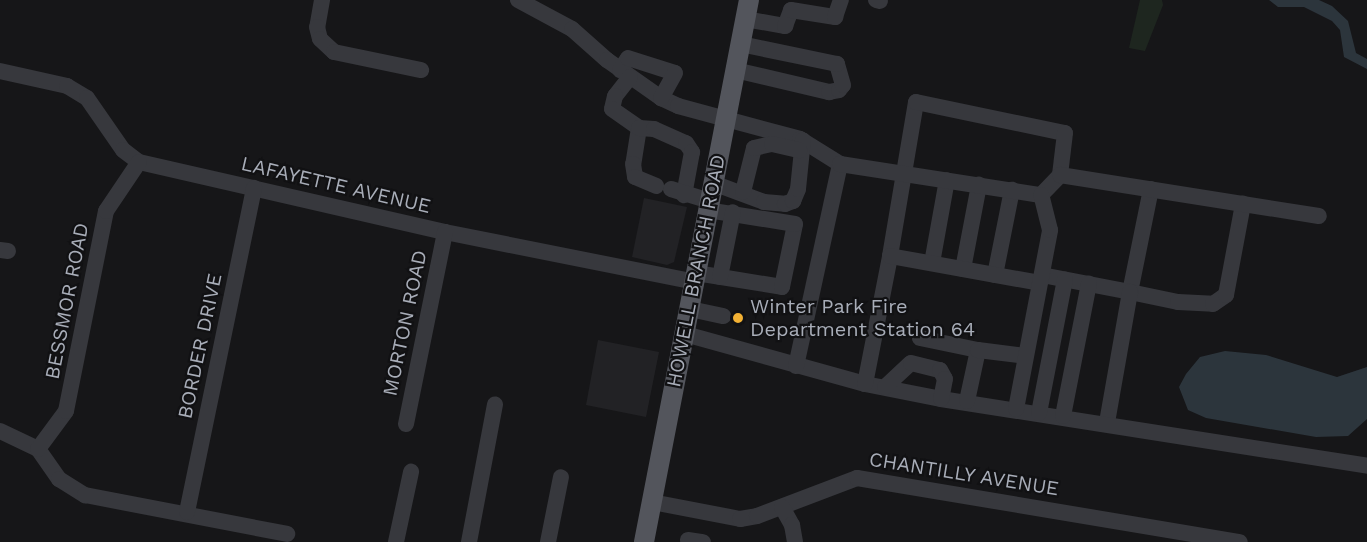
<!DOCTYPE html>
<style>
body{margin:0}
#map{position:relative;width:1367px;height:542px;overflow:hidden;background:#161618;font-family:"Work Sans",sans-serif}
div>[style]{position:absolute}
.built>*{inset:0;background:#222225}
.green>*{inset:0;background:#1e261f}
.water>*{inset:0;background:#2c353c}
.minor>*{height:16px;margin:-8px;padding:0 8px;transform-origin:8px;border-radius:8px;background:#37383d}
.major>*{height:20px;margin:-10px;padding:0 10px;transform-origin:10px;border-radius:10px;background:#53555c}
.dots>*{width:16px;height:16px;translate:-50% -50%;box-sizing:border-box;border:3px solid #111113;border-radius:50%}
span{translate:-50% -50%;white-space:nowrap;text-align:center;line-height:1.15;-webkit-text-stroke:4.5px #111113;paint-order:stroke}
.street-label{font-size:20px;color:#a8adb8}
.poi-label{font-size:20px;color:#a8adb8}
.left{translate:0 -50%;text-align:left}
</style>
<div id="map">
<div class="built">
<div style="clip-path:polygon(644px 198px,687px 207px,674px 262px,667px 265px,632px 257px)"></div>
<div style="clip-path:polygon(598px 340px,659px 352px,646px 417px,586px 405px)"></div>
</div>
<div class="green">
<div style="clip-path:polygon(1140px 0,1162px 0,1163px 5px,1145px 51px,1129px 48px)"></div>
</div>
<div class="water">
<div style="clip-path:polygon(1269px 0,1319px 0,1332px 6px,1348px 21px,1356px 53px,1367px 59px,1367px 69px,1344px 57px,1340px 30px,1332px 21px,1304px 7px,1278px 7px)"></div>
<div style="clip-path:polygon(1225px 351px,1266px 355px,1337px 377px,1367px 367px,1367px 419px,1348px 436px,1316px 437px,1206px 418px,1188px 410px,1179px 387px,1186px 374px,1200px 357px)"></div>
</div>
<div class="minor">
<div style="left:322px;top:0;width:27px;rotate:100deg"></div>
<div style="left:317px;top:27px;width:12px;rotate:76deg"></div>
<div style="left:320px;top:39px;width:19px;rotate:43deg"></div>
<div style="left:334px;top:52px;width:89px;rotate:11.7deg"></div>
<div style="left:518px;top:0;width:61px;rotate:28.2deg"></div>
<div style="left:572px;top:29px;width:47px;rotate:41.5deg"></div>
<div style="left:607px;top:60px;width:66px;rotate:35.1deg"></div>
<div style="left:661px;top:98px;width:19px;rotate:25deg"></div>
<div style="left:678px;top:106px;width:126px;rotate:15.1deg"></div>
<div style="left:800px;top:139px;width:47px;rotate:32deg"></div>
<div style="left:876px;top:0;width:4px;rotate:14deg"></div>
<div style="left:745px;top:19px;width:41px;rotate:9.9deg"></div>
<div style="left:785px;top:26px;width:17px;rotate:-69deg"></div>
<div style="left:791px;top:10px;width:45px;rotate:9deg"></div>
<div style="left:835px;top:17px;width:18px;rotate:-71deg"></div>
<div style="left:620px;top:70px;width:14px;rotate:-56deg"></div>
<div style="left:628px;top:58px;width:49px;rotate:17.7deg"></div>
<div style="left:675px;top:73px;width:29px;rotate:119deg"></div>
<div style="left:735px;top:70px;width:97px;rotate:13.2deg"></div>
<div style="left:829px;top:92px;width:10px;rotate:-11deg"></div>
<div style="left:839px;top:90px;width:6px;rotate:-51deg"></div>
<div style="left:843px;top:85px;width:22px;rotate:-106deg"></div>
<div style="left:837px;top:64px;width:99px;rotate:-168.3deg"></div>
<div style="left:0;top:71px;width:69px;rotate:12.6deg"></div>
<div style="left:67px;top:86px;width:23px;rotate:31deg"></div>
<div style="left:87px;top:98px;width:63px;rotate:55.3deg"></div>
<div style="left:123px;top:150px;width:20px;rotate:37deg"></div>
<div style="left:139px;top:162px;width:314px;rotate:12.9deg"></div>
<div style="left:445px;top:232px;width:255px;rotate:11.3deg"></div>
<div style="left:630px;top:77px;width:24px;rotate:128deg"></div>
<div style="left:615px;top:96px;width:13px;rotate:103deg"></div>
<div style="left:612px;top:109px;width:33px;rotate:35deg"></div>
<div style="left:639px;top:128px;width:36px;rotate:99deg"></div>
<div style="left:633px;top:164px;width:13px;rotate:81deg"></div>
<div style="left:635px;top:177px;width:23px;rotate:23deg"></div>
<div style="left:639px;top:128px;width:15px;rotate:4deg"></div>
<div style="left:654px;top:129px;width:35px;rotate:24deg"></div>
<div style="left:686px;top:143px;width:11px;rotate:56deg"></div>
<div style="left:692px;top:152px;width:44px;rotate:100.5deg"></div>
<div style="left:713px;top:183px;width:54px;rotate:20.4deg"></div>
<div style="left:764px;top:202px;width:21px;rotate:5deg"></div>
<div style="left:785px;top:204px;width:9px;rotate:-21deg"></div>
<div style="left:793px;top:201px;width:13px;rotate:-67deg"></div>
<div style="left:798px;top:189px;width:49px;rotate:-84.2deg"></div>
<div style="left:671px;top:189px;width:41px;rotate:17.1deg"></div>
<div style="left:1151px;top:189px;width:105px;rotate:101.5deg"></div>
<div style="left:1130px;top:292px;width:49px;rotate:11.8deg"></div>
<div style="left:1178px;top:302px;width:35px;rotate:3deg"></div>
<div style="left:1213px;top:304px;width:16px;rotate:-35deg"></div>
<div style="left:1226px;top:295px;width:93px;rotate:-79.4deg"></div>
<div style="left:743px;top:192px;width:45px;rotate:-76deg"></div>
<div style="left:754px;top:148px;width:18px;rotate:-13deg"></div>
<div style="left:772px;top:144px;width:28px;rotate:13deg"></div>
<div style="left:0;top:250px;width:8px;rotate:7deg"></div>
<div style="left:890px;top:256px;width:156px;rotate:-80.4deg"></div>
<div style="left:916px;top:102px;width:152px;rotate:11.8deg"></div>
<div style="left:1065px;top:133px;width:42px;rotate:96.8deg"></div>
<div style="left:932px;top:263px;width:84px;rotate:-79.8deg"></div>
<div style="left:963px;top:269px;width:86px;rotate:-79.2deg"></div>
<div style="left:696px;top:273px;width:87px;rotate:9.2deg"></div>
<div style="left:782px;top:287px;width:64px;rotate:-78.3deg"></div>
<div style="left:795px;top:224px;width:88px;rotate:-170.9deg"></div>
<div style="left:995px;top:275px;width:87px;rotate:-78.7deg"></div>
<div style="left:1042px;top:275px;width:90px;rotate:10.9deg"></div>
<div style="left:1130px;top:292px;width:132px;rotate:100deg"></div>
<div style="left:720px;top:277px;width:66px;rotate:-78.7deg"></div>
<div style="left:690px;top:309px;width:34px;rotate:12deg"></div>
<div style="left:685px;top:334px;width:187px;rotate:15.5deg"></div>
<div style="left:865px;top:384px;width:77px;rotate:11.2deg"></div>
<div style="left:941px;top:399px;width:431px;rotate:8.9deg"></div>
<div style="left:920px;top:338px;width:59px;rotate:11.7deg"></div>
<div style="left:796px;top:366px;width:207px;rotate:-77.7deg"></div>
<div style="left:840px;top:164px;width:203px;rotate:8.8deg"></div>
<div style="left:1041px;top:195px;width:28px;rotate:-46deg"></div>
<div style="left:1060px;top:175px;width:262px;rotate:9deg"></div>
<div style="left:865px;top:384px;width:130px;rotate:-78.9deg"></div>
<div style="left:890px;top:256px;width:152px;rotate:10.2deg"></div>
<div style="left:885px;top:387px;width:35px;rotate:-43deg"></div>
<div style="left:911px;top:363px;width:30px;rotate:14deg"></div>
<div style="left:940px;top:370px;width:10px;rotate:61deg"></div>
<div style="left:945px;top:379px;width:20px;rotate:101deg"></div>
<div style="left:967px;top:401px;width:52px;rotate:-77.8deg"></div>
<div style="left:978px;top:350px;width:48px;rotate:7.1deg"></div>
<div style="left:1016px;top:409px;width:182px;rotate:-79.2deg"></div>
<div style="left:1050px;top:230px;width:36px;rotate:-104deg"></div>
<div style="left:1039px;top:413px;width:136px;rotate:-79deg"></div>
<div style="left:1063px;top:416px;width:135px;rotate:-78.9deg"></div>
<div style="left:406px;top:424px;width:196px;rotate:-78.5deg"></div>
<div style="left:0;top:431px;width:42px;rotate:25.3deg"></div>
<div style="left:38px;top:449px;width:37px;rotate:55deg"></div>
<div style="left:59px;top:479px;width:31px;rotate:32deg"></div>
<div style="left:85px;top:495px;width:206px;rotate:10.9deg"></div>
<div style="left:38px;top:449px;width:47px;rotate:-53.6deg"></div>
<div style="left:66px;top:411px;width:204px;rotate:-78.7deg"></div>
<div style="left:106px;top:211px;width:59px;rotate:-56deg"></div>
<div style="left:652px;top:502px;width:90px;rotate:10.9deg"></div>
<div style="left:740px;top:519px;width:17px;rotate:-10deg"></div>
<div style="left:757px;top:516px;width:107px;rotate:-20.8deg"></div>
<div style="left:857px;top:478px;width:388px;rotate:9.5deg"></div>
<div style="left:782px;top:507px;width:21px;rotate:61deg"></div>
<div style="left:792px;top:525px;width:17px;rotate:80deg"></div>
<div style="left:187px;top:512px;width:331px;rotate:-78.3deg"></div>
<div style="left:688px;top:540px;width:15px;rotate:8deg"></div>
<div style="left:396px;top:542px;width:72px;rotate:-77.9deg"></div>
<div style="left:469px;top:542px;width:140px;rotate:-79.3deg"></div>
<div style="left:548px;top:542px;width:66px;rotate:-78.7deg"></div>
</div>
<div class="major">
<div style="left:644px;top:542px;width:552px;rotate:-79.04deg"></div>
</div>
<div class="dots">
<div style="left:738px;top:318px;background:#f2b134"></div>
</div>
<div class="street-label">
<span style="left:336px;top:185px;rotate:13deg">LAFAYETTE AVENUE</span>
<span style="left:696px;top:271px;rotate:-79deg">HOWELL BRANCH ROAD</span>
<span style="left:67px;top:301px;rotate:-79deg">BESSMOR ROAD</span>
<span style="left:405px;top:323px;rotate:-78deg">MORTON ROAD</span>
<span style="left:200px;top:346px;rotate:-78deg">BORDER DRIVE</span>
<span style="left:964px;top:474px;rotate:9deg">CHANTILLY AVENUE</span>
</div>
<div class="poi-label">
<span class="left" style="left:750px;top:318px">Winter Park Fire<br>Department Station 64</span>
</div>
</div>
